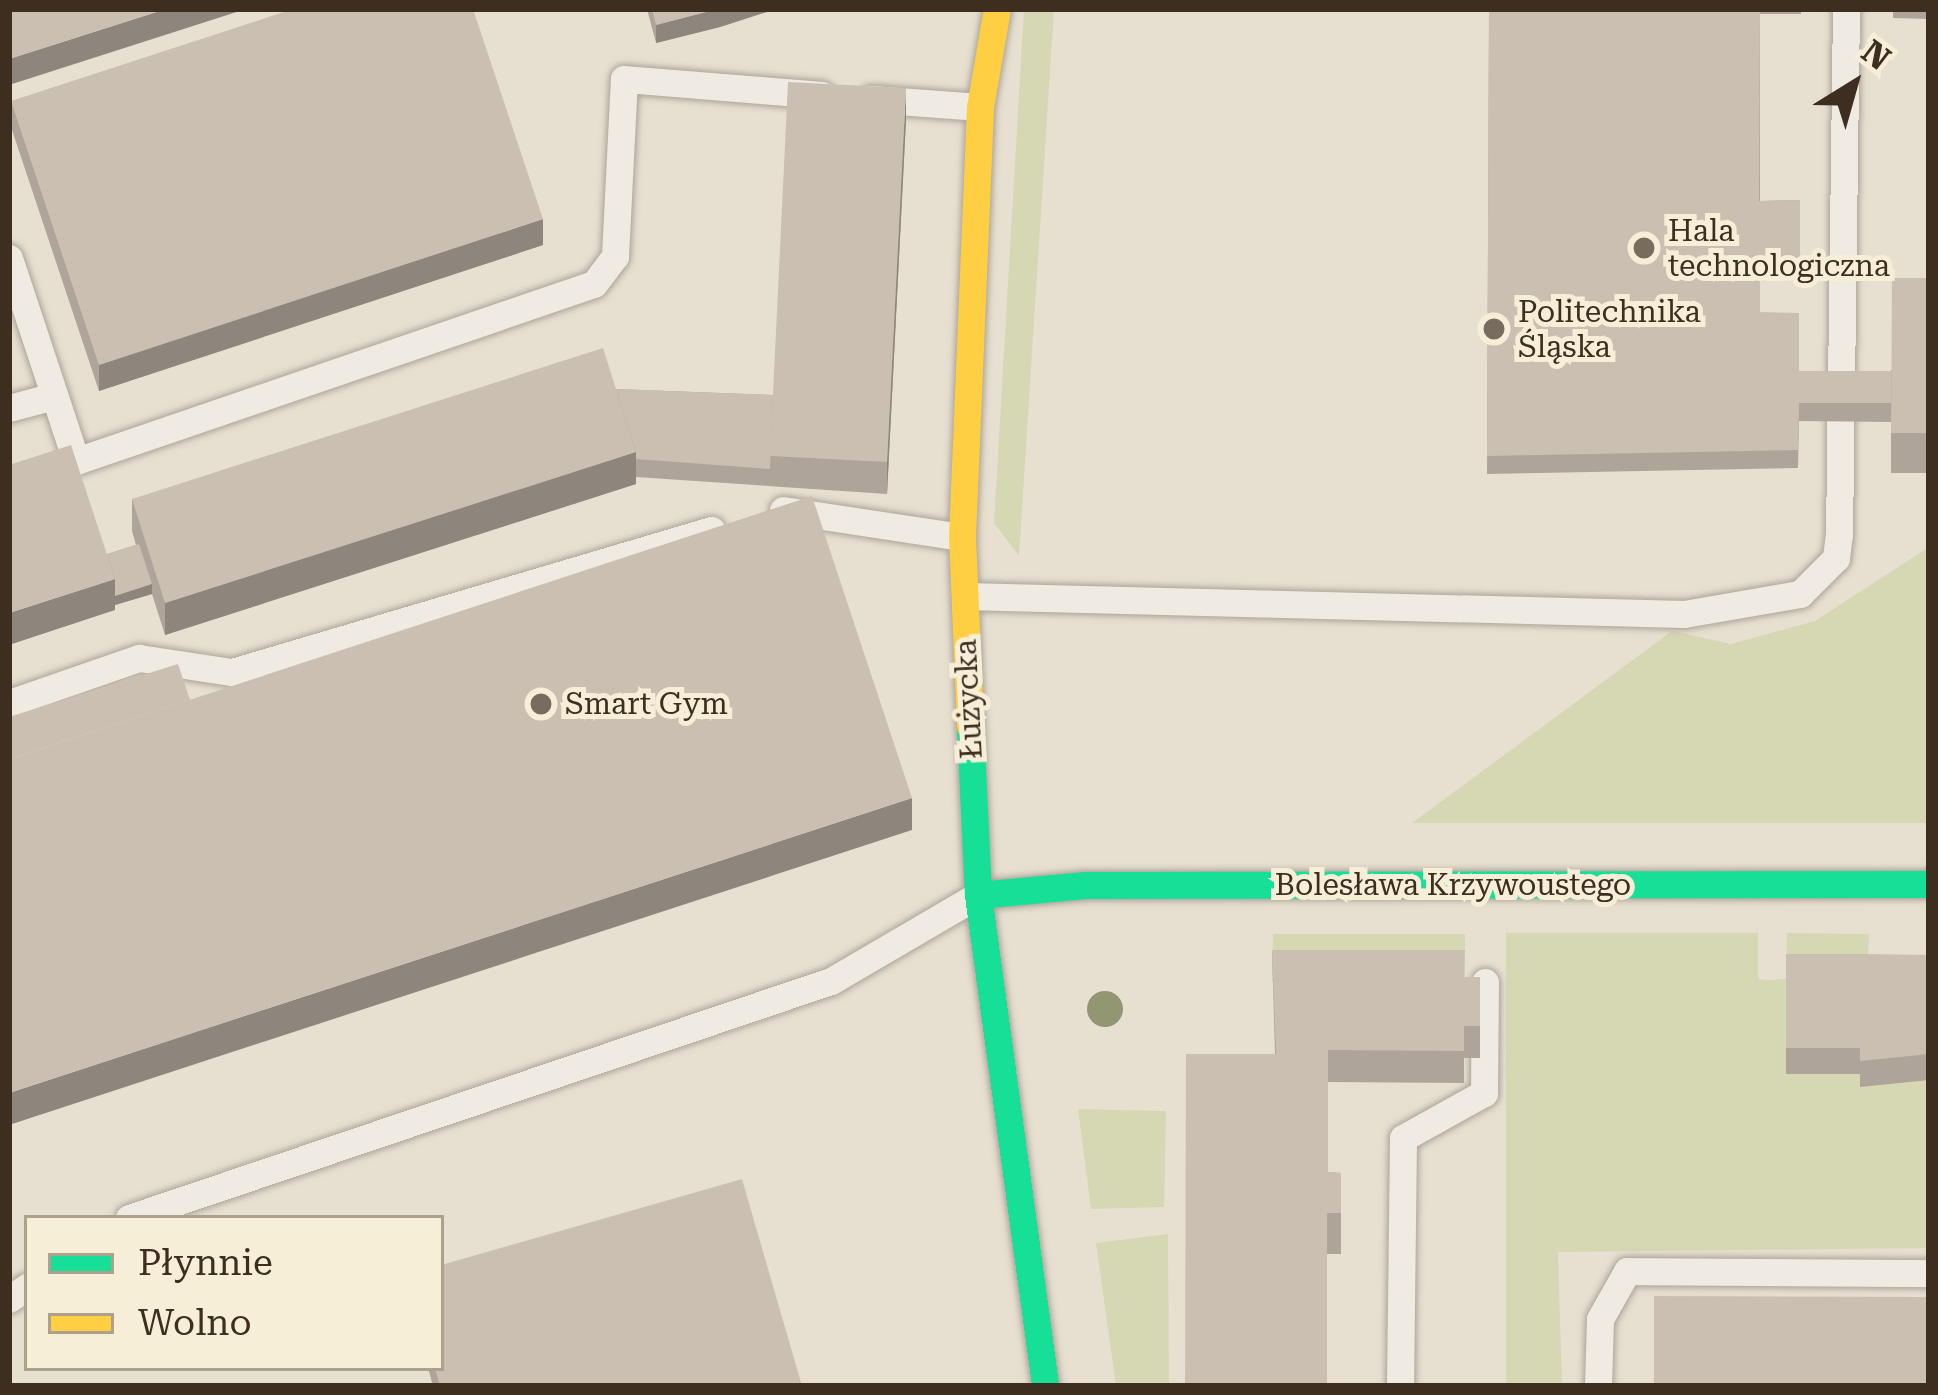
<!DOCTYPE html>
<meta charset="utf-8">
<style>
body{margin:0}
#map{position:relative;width:1938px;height:1395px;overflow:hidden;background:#e7e0d1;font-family:"Roboto Serif",serif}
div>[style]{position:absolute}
.green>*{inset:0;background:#d6d7b3}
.roads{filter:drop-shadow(0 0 3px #ada599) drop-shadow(0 0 3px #ada599)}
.lane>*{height:27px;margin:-13.5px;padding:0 13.5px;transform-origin:13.5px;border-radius:13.5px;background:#efebe3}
.fast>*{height:27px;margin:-13.5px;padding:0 13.5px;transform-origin:13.5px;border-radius:13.5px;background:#16e098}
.slow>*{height:27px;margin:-13.5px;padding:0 13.5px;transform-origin:13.5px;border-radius:13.5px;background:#ffcf43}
.trees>*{width:36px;height:36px;margin:-18px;border-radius:50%;background:#929673}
.wall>*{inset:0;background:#afa499}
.shaded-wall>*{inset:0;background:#8e867d}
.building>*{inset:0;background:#cbbfb2}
.dots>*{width:33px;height:33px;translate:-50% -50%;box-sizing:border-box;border:6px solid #f7eed8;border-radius:50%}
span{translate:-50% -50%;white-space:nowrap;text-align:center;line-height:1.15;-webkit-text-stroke:10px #f7eed8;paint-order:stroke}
.poi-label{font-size:30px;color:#3d2e20}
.left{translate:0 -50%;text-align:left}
.street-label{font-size:30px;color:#3d2e20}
.frame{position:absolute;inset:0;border:12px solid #3d2e20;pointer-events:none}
.legend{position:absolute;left:24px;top:1215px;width:420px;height:156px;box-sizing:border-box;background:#f7eed8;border:3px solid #ada18e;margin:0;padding:15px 21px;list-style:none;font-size:36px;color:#3d2e20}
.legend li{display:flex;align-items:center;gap:24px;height:60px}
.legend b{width:60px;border:3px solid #ada18e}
.north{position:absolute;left:1794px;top:24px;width:120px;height:120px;-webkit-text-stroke:9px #f7eed8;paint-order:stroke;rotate:37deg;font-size:33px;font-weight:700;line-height:48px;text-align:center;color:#3d2e20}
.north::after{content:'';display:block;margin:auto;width:42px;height:54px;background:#3d2e20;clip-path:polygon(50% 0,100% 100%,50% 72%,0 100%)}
</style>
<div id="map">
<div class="green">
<div style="clip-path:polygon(1024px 9px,1054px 9px,1019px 556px,994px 523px)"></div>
<div style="clip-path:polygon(1929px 547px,1929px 823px,1412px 823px,1672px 631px,1731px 644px,1815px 621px)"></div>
<div style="clip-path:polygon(1506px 933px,1758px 933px,1758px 979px,1769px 980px,1786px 979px,1787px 933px,1869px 934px,1860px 1086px,1929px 1075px,1929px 1248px,1558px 1252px,1562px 1386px,1506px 1386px)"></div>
<div style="clip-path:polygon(1273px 934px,1465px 934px,1465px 982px,1272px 982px)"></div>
<div style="clip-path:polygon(1078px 1109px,1166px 1111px,1164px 1207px,1091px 1209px)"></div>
<div style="clip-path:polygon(1168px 1234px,1169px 1386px,1116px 1386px,1096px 1243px)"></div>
</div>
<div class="roads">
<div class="lane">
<div style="left:871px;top:99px;width:109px;rotate:4.2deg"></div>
<div style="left:9px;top:258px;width:214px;rotate:71.7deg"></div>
<div style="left:76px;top:461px;width:547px;rotate:-18.87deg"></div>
<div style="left:594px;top:284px;width:35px;rotate:-53deg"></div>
<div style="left:615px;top:256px;width:177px;rotate:-87.1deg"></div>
<div style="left:624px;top:79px;width:198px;rotate:4.6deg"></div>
<div style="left:9px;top:408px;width:47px;rotate:-14.9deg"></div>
<div style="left:783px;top:510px;width:181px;rotate:8.6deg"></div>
<div style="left:965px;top:596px;width:719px;rotate:1.43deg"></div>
<div style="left:1684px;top:614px;width:118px;rotate:-9.8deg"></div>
<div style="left:1800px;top:594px;width:51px;rotate:-45deg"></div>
<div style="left:1836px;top:558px;width:23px;rotate:-83deg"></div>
<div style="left:1839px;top:535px;width:526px;rotate:-89.24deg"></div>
<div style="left:9px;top:703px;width:138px;rotate:-19.1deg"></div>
<div style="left:139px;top:658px;width:94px;rotate:8.6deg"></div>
<div style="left:232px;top:672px;width:500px;rotate:-16.5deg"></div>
<div style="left:129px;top:1218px;width:741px;rotate:-18.66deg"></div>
<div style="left:831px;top:981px;width:170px;rotate:-30.3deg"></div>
<div style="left:9px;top:1299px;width:22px;rotate:-34deg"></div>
<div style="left:1400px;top:1386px;width:248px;rotate:-89.3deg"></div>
<div style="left:1403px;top:1138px;width:93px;rotate:-29.1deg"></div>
<div style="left:1484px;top:1093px;width:111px;rotate:-89.5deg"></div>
<div style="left:1598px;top:1386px;width:67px;rotate:-88.3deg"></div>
<div style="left:1600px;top:1319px;width:55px;rotate:-60.6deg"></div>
<div style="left:1627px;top:1271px;width:302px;rotate:0.4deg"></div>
</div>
<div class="fast">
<div style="left:970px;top:726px;width:169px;rotate:87.3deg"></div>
<div style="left:978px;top:895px;width:496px;rotate:82.2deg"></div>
<div style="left:978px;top:895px;width:108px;rotate:-5.3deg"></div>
<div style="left:1086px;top:885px;width:843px;rotate:-0.07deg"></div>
</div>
<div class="slow">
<div style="left:970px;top:726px;width:189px;rotate:-92.4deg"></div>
<div style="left:962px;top:537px;width:430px;rotate:-87.6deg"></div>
<div style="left:980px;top:107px;width:99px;rotate:-80.2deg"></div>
</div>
</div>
<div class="trees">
<div style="left:1105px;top:1009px"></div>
</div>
<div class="wall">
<div style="clip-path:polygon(647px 9px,776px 9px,720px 27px,656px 43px)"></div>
<div style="clip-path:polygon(1489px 9px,1801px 9px,1801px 14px,1760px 14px,1760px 201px,1800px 200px,1800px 277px,1760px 278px,1760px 312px,1799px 371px,1891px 371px,1929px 278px,1929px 473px,1891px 473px,1891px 422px,1799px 421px,1798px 468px,1487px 474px)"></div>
<div style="clip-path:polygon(1893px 9px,1929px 9px,1929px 19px,1893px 18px)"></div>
<div style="clip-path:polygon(11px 101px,543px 245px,99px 391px,11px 127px)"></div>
<div style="clip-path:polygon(906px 120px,887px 494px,636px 477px,636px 484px,165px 635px,152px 594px,115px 605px,115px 610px,107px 554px,136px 545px,132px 531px,132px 499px,616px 389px,773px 395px)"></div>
<div style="clip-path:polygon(1272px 950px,1465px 977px,1480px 977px,1480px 1058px,1464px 1058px,1464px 1083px,1328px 1082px,1328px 1172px,1341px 1173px,1341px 1254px,1327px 1254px,1275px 1054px)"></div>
<div style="clip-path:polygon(1786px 954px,1929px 955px,1929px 1080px,1860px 1087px,1860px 1074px,1786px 1074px)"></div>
<div style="clip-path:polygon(428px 1368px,441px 1368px,802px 1386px,433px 1386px)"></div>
</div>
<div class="shaded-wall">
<div style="clip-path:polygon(166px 9px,246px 9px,9px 85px,9px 59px)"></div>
<div style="clip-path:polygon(718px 9px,776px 9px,720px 27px,656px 43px,656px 25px)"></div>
<div style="clip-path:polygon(906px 88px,906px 120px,887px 494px,887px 462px)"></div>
<div style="clip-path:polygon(543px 219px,543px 245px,99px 391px,99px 365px)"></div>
<div style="clip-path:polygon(636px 452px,636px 484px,165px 635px,165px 603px)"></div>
<div style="clip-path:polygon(115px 579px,152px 584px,152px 594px,115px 605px,115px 610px,9px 645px,9px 613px)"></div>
<div style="clip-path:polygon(912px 798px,912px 830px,9px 1125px,9px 1093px)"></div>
</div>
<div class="building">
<div style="clip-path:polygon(9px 9px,166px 9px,9px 59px)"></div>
<div style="clip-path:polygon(293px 9px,473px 9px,543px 219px,99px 365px,11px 101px)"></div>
<div style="clip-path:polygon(652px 9px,718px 9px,656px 25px)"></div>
<div style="clip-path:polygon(1489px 9px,1760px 9px,1759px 201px,1800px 200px,1800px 259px,1760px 259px,1760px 312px,1799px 313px,1799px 371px,1891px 371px,1891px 403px,1799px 403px,1798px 450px,1487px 456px)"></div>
<div style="clip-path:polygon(788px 82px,906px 88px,887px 462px,770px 456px)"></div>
<div style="clip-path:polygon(1892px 278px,1929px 278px,1929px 433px,1891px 433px)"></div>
<div style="clip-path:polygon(603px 348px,636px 452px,165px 603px,132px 499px)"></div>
<div style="clip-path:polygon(616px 389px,773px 395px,770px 469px,636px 459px,636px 452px)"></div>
<div style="clip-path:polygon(71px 445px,115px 579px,9px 613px,9px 465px)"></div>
<div style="clip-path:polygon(812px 496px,912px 798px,9px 1093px,9px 759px)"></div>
<div style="clip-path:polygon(139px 544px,152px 584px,115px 596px,115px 579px,107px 554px)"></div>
<div style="clip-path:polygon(178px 664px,190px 700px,9px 759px,9px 717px)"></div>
<div style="clip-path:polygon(1272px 950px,1465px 950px,1464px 977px,1480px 977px,1480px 1026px,1464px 1026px,1464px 1051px,1328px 1050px,1328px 1054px,1276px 1054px)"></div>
<div style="clip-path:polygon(1786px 954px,1929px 955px,1929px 1054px,1860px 1061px,1860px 1048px,1786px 1048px)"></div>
<div style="clip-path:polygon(1186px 1054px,1328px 1054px,1328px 1172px,1341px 1173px,1341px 1213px,1327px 1213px,1327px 1386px,1185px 1386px)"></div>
<div style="clip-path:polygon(742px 1179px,802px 1386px,440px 1386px,435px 1368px,441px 1368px,441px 1265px)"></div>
<div style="clip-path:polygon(1654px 1296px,1929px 1297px,1929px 1386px,1654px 1386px)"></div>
</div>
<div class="dots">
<div style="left:1644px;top:248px;background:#786c5e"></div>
<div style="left:1494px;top:329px;background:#786c5e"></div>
<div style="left:541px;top:704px;background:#786c5e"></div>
</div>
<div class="poi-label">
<span class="left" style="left:1668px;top:248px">Hala<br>technologiczna</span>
<span class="left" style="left:1518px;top:329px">Politechnika<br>Śląska</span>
<span class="left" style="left:565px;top:704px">Smart Gym</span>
</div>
<div class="street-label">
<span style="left:969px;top:699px;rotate:-93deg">Łużycka</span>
<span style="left:1453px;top:885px">Bolesława Krzywoustego</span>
</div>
<div class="frame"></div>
<ul class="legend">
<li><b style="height:15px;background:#16e098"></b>Płynnie</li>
<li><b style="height:15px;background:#ffcf43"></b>Wolno</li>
</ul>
<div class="north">N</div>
</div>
